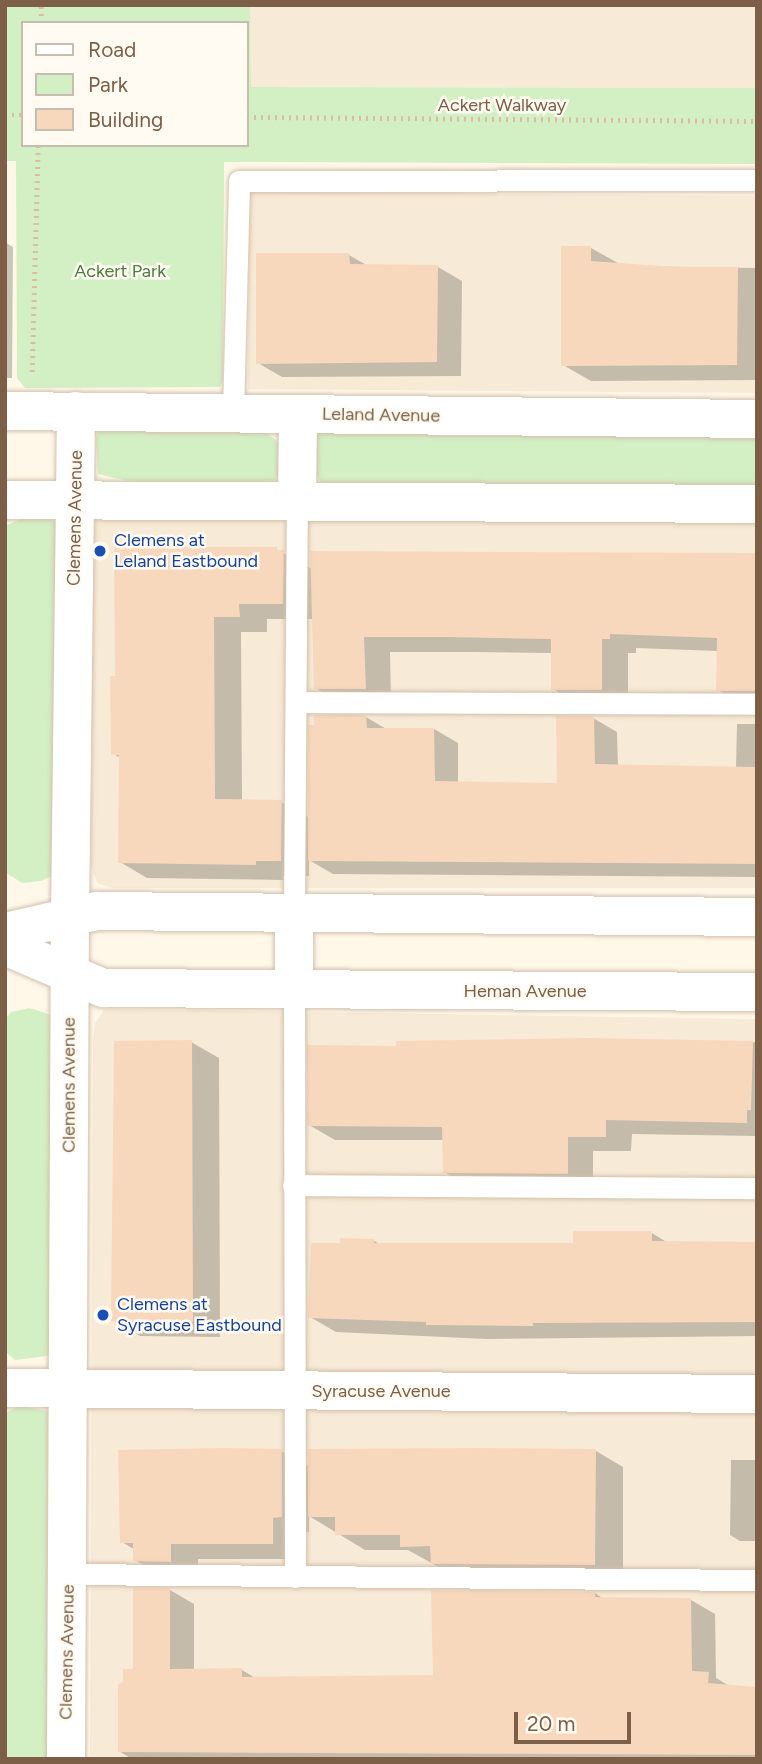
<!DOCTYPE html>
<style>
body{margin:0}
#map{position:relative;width:762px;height:1764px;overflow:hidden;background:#fff8e9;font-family:Figtree,sans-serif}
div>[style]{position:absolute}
.residential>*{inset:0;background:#f7ead6}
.green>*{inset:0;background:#d3efc4}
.shadow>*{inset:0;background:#0003}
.building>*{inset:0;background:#f8d8bd}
.path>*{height:4.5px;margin-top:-2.25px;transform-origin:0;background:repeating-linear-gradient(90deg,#debc9f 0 2px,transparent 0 7px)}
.roads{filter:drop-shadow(0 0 2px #d3c0ac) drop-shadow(0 0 2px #d3c0ac)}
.service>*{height:21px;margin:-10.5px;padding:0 10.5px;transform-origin:10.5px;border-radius:10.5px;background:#fff}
.minor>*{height:38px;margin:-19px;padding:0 19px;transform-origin:19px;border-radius:19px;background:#fff}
.dots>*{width:19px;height:19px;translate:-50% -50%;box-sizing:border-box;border:4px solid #fffbf2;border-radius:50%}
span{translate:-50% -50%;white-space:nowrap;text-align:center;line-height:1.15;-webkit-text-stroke:5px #fffbf2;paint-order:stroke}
.street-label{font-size:18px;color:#7d5f48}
.park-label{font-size:18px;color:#4b7e3c}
.transit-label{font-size:18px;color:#164399}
.left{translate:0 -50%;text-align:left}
.frame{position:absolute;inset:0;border:7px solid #7d5f48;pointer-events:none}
.legend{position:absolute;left:21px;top:21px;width:228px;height:126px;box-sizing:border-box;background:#fffbf2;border:2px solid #cbbdae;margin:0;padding:9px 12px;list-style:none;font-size:21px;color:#7d5f48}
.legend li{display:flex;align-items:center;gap:14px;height:35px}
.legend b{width:35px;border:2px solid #cbbdae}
.scale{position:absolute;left:514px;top:1712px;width:117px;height:32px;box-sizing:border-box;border:4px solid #7d5f48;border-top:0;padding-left:9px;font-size:21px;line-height:24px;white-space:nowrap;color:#7d5f48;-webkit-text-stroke:5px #fffbf2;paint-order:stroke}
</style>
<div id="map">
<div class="residential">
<div style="clip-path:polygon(250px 5px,757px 5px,757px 88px,251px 87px)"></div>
<div style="clip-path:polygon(249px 192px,757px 196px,757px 393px,248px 389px)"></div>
<div style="clip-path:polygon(96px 518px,757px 521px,757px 888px,113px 888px,97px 883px,91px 864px,92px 532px)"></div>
<div style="clip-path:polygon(105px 1009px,757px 1019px,757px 1759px,90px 1759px,93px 1041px,95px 1023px)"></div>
</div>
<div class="green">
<div style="clip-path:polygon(evenodd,5px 5px,250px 5px,251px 87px,757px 88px,757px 164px,224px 162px,223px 380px,220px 387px,25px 388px,17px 378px,16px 161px,5px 161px,5px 5px,23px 23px,247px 23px,247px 145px,23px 145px,23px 23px)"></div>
<div style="clip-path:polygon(257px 426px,280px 443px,280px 472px,275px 480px,260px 484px,136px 483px,98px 474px,96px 438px,100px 429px)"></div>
<div style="clip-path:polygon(757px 429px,757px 489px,338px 485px,321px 482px,315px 473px,313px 440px,321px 430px)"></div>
<div style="clip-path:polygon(51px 518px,57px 524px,54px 875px,41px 881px,22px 883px,5px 872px,5px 526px,21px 519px)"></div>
<div style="clip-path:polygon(29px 1008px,46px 1013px,56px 1019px,55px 1344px,47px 1356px,15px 1360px,5px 1351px,5px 1019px,11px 1012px)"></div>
<div style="clip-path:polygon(20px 1406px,48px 1411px,49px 1759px,5px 1759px,5px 1413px)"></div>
</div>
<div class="shadow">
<div style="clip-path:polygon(5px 242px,13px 247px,12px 378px,5px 378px)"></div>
<div style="clip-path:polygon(591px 248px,623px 266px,757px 268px,757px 380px,591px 381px,563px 365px)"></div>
<div style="clip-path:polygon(349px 255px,368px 266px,438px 267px,462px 281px,461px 376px,282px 377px,258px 363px)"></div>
<div style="clip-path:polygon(276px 549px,312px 569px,757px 555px,757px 705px,745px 705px,718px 690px,718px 651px,636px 648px,636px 653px,628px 653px,628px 704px,579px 704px,553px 689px,553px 653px,473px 652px,390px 652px,391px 703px,342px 703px,315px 688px,313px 619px,267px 619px,267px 632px,241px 632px,242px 801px,281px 802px,310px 818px,366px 717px,388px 730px,434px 729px,458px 743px,458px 783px,559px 784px,593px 718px,617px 732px,618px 767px,736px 768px,737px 724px,757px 724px,757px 877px,333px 874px,309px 860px,309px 876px,283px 876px,283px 880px,147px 878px,120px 862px,121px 758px,113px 754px,117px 678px)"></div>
<div style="clip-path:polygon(586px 1039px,757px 1042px,757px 1136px,632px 1134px,631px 1151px,593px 1151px,593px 1187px,470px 1187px,444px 1172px,444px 1140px,335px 1140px,309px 1125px,398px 1047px)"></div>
<div style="clip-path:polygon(191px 1042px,219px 1058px,220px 1337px,140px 1336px,113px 1320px)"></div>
<div style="clip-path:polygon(652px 1233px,668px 1243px,757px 1243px,757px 1336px,487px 1339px,336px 1332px,310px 1317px,374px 1241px,380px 1244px,575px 1244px)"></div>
<div style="clip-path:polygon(281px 1451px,310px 1467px,596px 1451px,623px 1467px,623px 1580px,460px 1579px,408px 1550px,365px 1550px,309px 1516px,309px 1532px,301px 1533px,301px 1559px,198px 1559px,198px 1577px,163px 1576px,135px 1560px,135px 1550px,122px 1542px)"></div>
<div style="clip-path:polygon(731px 1460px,757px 1460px,757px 1541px,740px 1541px,730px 1535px)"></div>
<div style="clip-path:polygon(170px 1590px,194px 1604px,194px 1670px,242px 1670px,257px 1679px,435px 1677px,595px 1593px,604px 1599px,691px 1600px,715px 1614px,716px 1678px,731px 1687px,757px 1687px,757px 1759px,132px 1759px,119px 1751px,134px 1671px)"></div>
</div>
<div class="building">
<div style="clip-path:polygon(561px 246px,591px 246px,591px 261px,676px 267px,738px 267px,737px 365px,561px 366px)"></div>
<div style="clip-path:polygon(256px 253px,349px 253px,350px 264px,438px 265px,437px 362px,256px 364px)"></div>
<div style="clip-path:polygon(114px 547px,277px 547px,277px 550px,284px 550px,283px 604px,239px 604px,240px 617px,214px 617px,215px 799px,282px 800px,281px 861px,256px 861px,256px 865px,118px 863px,119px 755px,111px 755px,110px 676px,115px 676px)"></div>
<div style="clip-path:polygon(310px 551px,757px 553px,755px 691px,716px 691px,717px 638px,610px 634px,610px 639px,602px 639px,602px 690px,551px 690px,551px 639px,446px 637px,364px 637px,366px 689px,314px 689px)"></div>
<div style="clip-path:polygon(314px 715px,366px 715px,367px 728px,434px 728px,435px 781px,557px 783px,556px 716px,594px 716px,595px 764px,757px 767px,757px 864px,308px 861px,308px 725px,314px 725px)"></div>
<div style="clip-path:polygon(586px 1038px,753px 1041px,751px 1110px,747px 1110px,747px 1123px,606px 1120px,606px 1137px,568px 1137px,568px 1174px,443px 1173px,442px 1127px,307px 1126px,307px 1045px,396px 1046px,396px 1041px)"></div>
<div style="clip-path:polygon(192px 1040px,193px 1322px,111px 1321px,114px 1041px)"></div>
<div style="clip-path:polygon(573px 1231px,652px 1231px,652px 1241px,757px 1242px,757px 1322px,533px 1323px,533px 1326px,426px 1325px,426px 1322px,308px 1318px,311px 1243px,340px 1243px,340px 1238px,374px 1239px,374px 1243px,573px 1243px)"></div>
<div style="clip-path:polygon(224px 1448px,282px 1449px,282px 1517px,273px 1518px,273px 1544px,171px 1544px,171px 1562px,133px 1561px,133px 1543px,120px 1543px,118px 1450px)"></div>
<div style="clip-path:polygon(476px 1448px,596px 1449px,595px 1565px,431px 1564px,430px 1546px,400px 1547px,400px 1535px,335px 1535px,335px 1517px,308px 1517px,308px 1449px)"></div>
<div style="clip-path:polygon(133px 1588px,170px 1588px,170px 1669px,242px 1668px,242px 1677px,433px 1675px,431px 1590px,595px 1592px,595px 1597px,691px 1598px,692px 1671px,709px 1672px,708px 1683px,757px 1687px,757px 1755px,118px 1752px,118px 1684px,123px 1682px,123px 1669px,133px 1669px)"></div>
</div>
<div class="path">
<div style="left:41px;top:23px;width:18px;rotate:-90deg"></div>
<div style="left:5px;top:115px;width:18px"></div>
<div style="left:247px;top:117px;width:510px;rotate:0.45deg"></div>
<div style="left:32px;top:372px;width:227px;rotate:-88.5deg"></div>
</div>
<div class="roads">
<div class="service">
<div style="left:233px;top:413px;width:232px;rotate:-88.5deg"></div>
<div style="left:239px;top:181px;width:518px;rotate:-0.11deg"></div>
<div style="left:296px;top:702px;width:461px;rotate:0.2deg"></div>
<div style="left:294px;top:913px;width:412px;rotate:-89.6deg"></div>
<div style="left:294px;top:989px;width:588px;rotate:89.9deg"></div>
<div style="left:293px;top:1185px;width:464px;rotate:0.4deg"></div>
<div style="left:68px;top:1574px;width:689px;rotate:0.5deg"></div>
</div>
<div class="minor">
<div style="left:5px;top:411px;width:752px;rotate:0.61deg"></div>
<div style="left:5px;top:500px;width:752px;rotate:0.3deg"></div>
<div style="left:297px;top:501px;width:87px;rotate:-89.3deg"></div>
<div style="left:5px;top:932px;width:94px;rotate:-12.9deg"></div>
<div style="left:97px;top:911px;width:660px;rotate:0.52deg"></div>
<div style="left:5px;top:946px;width:107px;rotate:23.2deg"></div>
<div style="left:103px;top:988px;width:654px;rotate:0.35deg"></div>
<div style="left:294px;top:989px;width:76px;rotate:-90deg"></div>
<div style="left:5px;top:1388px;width:752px;rotate:0.46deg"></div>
<div style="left:66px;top:1759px;width:842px;rotate:-89.73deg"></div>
<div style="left:70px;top:917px;width:506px;rotate:-89.32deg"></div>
</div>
</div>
<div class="dots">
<div style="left:100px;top:551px;background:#1a4fb4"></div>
<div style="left:103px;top:1315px;background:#1a4fb4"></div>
</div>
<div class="street-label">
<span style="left:502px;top:105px">Ackert Walkway</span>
<span style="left:381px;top:415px;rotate:1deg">Leland Avenue</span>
<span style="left:75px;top:518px;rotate:-89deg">Clemens Avenue</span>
<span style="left:525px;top:991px">Heman Avenue</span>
<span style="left:69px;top:1085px;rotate:-90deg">Clemens Avenue</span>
<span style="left:381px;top:1391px">Syracuse Avenue</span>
<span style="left:67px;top:1652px;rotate:-89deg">Clemens Avenue</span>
</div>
<div class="park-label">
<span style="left:120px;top:271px">Ackert Park</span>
</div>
<div class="transit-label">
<span class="left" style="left:114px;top:551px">Clemens at<br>Leland Eastbound</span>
<span class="left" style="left:117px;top:1315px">Clemens at<br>Syracuse Eastbound</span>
</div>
<div class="frame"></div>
<ul class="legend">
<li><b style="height:9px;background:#fff"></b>Road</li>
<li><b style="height:19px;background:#d3efc4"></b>Park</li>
<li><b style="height:19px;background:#f8d8bd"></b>Building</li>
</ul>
<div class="scale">20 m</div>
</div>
